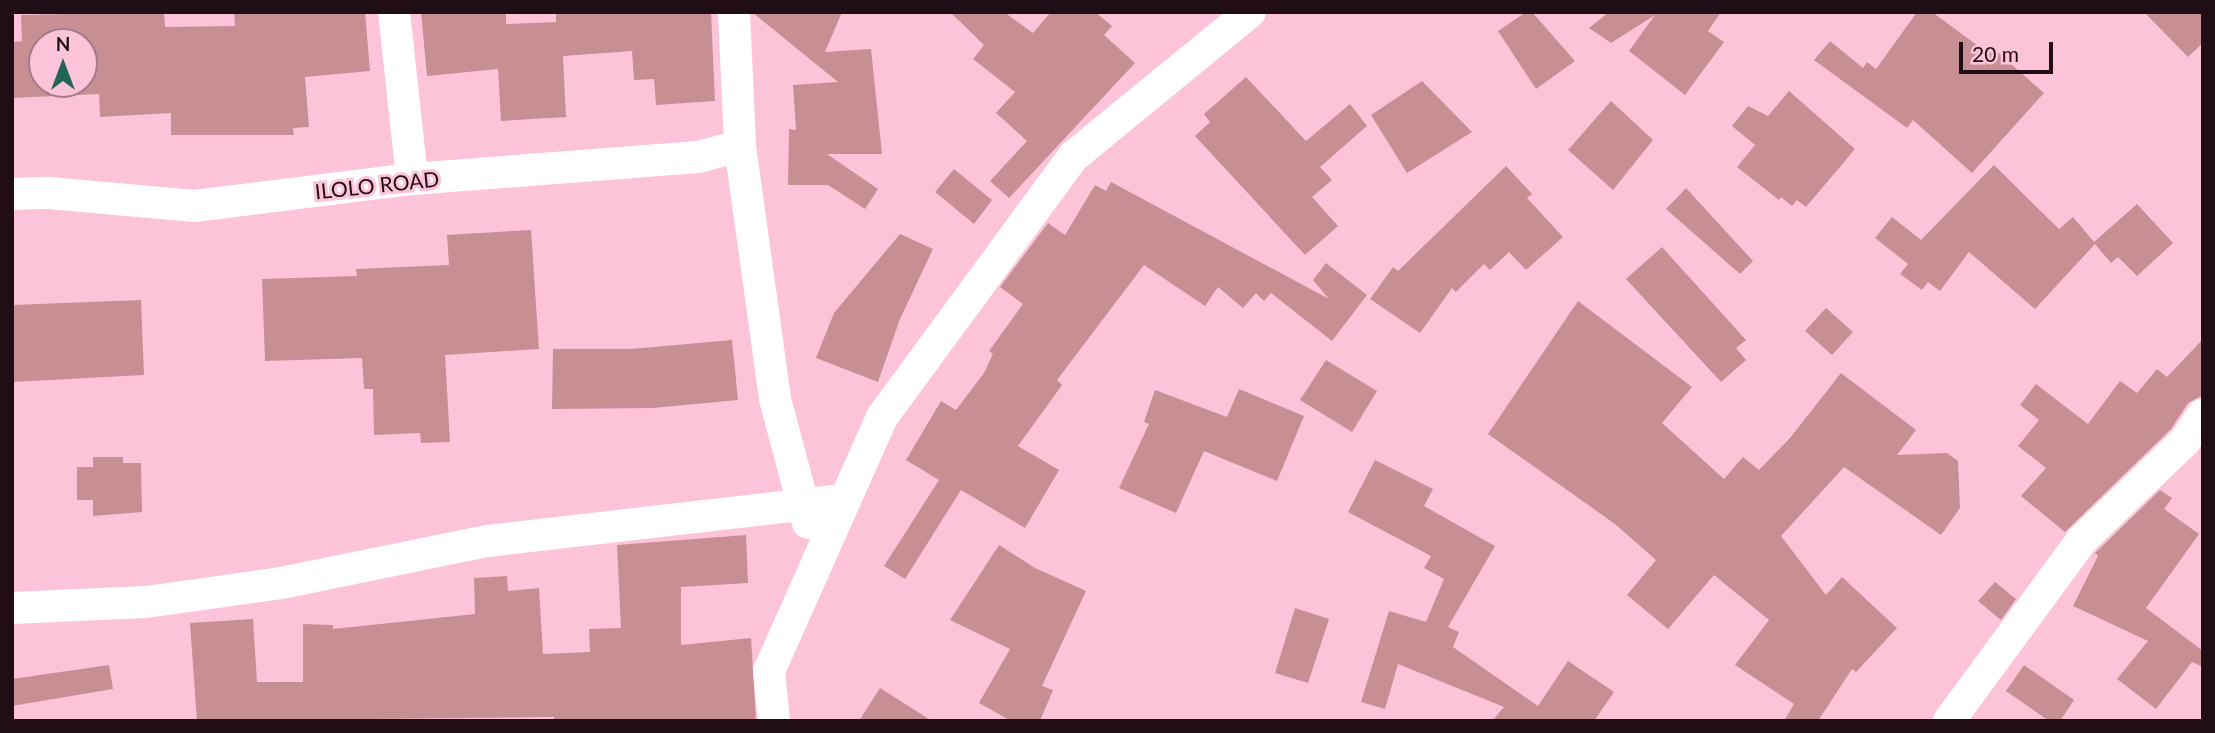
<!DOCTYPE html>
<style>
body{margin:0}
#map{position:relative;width:2215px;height:733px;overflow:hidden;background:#fdc4d9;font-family:Lato,sans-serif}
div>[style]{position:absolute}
.building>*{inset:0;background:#c78f93}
.minor>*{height:32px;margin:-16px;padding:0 16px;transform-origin:16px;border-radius:16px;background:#fff}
span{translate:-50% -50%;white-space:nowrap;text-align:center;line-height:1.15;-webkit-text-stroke:6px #fdc4d9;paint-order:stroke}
.street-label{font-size:21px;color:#200d15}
.frame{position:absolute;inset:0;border:14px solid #200d15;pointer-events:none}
.north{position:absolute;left:28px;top:28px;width:70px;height:70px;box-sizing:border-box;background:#fdc4d9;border:2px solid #a57b8b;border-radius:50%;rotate:0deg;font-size:19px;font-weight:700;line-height:28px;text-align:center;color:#200d15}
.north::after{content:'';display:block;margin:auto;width:24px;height:32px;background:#226555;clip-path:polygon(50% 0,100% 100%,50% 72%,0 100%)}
.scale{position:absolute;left:1959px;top:42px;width:94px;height:32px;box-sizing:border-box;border:4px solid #200d15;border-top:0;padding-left:9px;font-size:21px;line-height:24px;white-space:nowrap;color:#200d15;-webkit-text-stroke:5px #fdc4d9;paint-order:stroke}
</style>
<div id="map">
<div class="building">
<div style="clip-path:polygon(evenodd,164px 12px,165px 27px,235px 26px,234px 12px,365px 12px,370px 71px,305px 77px,309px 127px,293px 128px,294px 135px,171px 135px,171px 113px,100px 117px,99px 94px,12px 98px,12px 42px,22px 41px,21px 15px,164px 12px,42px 42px,84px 42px,84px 84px,42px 84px,42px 42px)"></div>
<div style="clip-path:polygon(421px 12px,506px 12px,506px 24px,556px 22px,556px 12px,711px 12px,715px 101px,656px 105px,654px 79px,634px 80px,632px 51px,563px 56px,566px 117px,501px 121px,498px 69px,427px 76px)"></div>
<div style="clip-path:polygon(752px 12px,842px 12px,825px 52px,871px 49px,882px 154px,827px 154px,878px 189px,865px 209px,828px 185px,788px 185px,789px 129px,796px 130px,793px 85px,838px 82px)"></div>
<div style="clip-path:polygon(950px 12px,1004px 12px,1033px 33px,1051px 12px,1095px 12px,1112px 26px,1104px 35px,1135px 63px,1009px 198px,990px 181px,1027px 141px,996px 113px,1015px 92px,973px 59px,984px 45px)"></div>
<div style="clip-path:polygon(1526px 12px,1532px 12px,1575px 61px,1536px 89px,1498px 31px)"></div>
<div style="clip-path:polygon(1609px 12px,1721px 12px,1708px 31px,1724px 42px,1685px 95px,1629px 51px,1655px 15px,1611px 43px,1589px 28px)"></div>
<div style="clip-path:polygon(1917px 12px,1932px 12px,1989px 54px,1994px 49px,2044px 93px,1972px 173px,1913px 120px,1907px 128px,1814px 60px,1830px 41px,1863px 68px,1867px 62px,1876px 69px)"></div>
<div style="clip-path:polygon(2144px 12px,2203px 12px,2203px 43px,2188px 57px)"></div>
<div style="clip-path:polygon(1246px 77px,1306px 141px,1350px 104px,1367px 126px,1320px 167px,1332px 180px,1312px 197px,1338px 226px,1305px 255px,1195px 136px,1210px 122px,1204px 114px)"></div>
<div style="clip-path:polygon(1422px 81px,1472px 132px,1407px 173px,1371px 115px)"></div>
<div style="clip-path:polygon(1789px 91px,1855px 149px,1806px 207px,1797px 200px,1792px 206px,1781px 197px,1779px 200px,1737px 167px,1755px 145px,1732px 126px,1748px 106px,1768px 116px)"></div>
<div style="clip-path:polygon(1611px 101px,1653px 140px,1613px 190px,1568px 150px)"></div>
<div style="clip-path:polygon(1994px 165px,2059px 229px,2073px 217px,2094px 242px,2137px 204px,2173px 243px,2137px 276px,2118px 257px,2111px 263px,2095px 244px,2035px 309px,1969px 252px,1940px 291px,1928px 282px,1922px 290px,1900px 274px,1908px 264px,1875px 238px,1892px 217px,1921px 240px)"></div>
<div style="clip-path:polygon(1506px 166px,1532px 194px,1527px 198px,1563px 237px,1526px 270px,1509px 252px,1490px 270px,1484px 264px,1456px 292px,1452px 288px,1420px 333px,1370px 299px,1393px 267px,1398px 271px)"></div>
<div style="clip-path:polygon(954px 169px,992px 200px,974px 224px,935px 192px)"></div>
<div style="clip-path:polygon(1111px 182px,1329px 299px,1313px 280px,1326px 263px,1367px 295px,1332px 341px,1271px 293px,1264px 301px,1256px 293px,1243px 308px,1218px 287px,1205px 306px,1144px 265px,1057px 380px,1062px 385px,1018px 446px,1059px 470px,1025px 528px,961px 490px,905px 579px,884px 566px,939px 480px,906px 460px,941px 401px,956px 410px,984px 373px,993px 354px,989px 351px,1023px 304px,1000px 287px,1048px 223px,1065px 235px,1095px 185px,1106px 191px)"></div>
<div style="clip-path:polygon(1686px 188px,1753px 261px,1740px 274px,1666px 209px)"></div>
<div style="clip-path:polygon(531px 230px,539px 349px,445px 355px,450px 442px,421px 443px,420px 433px,374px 435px,373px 389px,364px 389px,362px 358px,265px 361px,262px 279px,357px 276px,356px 269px,449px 265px,447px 235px)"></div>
<div style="clip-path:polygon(900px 234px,933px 249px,900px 319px,878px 382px,816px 358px,834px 313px)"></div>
<div style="clip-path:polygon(1662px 247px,1746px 340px,1736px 348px,1746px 360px,1721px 382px,1626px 279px)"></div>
<div style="clip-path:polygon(141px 300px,144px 375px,12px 382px,12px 305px)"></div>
<div style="clip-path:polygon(1578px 301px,1692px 387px,1662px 423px,1724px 479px,1743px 457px,1759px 470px,1790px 438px,1841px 373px,1916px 430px,1897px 455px,1947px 453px,1958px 461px,1960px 508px,1941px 535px,1844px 467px,1781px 536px,1826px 595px,1842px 577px,1897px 628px,1856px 672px,1852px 669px,1818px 721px,1784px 721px,1794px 704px,1735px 665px,1769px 620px,1714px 575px,1668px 629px,1627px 595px,1656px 560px,1615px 524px,1488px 434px)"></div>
<div style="clip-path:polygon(1826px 308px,1853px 332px,1832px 355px,1805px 331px)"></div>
<div style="clip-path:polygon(2203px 339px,2203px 395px,2188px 403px,2171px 429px,2065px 532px,2021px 496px,2046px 468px,2018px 446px,2039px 420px,2020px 405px,2036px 384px,2088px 424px,2120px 381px,2137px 393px,2157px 369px,2167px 377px)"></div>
<div style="clip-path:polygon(732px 340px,738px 400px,653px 408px,552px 409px,553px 349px,631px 349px)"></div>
<div style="clip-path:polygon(1326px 360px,1377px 391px,1352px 432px,1300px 400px)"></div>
<div style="clip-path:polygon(1239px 389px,1304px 416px,1277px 481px,1204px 451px,1176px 513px,1119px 488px,1149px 424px,1144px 422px,1155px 390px,1227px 417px)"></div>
<div style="clip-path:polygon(93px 457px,123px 457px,123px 463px,141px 463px,142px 512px,93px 516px,93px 500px,77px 500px,77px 467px,93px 467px)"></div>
<div style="clip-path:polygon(1375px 460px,1433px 489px,1424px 506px,1495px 546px,1448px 627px,1459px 632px,1453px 647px,1538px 706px,1568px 661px,1614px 692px,1594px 721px,1492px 721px,1504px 707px,1398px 664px,1385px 709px,1361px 702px,1389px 611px,1426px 622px,1444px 579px,1424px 568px,1431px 556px,1348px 512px)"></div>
<div style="clip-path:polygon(2160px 490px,2172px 498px,2164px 509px,2199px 534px,2146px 608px,2203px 651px,2203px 667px,2192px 662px,2156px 709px,2117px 679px,2148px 641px,2073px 606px,2098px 556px,2095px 553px)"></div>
<div style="clip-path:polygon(746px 535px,748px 583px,681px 587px,681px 645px,751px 638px,756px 721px,554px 721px,554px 717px,197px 721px,190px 623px,253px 619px,257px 682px,303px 682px,303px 624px,333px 625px,333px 629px,475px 614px,474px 578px,507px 576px,508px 591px,539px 588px,543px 654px,590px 652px,589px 629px,621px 628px,617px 545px)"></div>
<div style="clip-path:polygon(999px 545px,1035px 568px,1086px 591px,1042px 686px,1053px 690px,1040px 721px,1011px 721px,979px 703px,1010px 649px,950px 620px)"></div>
<div style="clip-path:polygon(1995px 582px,2016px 599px,2001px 620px,1978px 601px)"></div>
<div style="clip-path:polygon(1295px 608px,1329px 619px,1308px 683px,1275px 673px)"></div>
<div style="clip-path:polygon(109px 665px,113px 689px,12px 706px,12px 679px)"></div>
<div style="clip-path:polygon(2024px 665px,2074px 700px,2060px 721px,2049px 721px,2006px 691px)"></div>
<div style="clip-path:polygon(880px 688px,932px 721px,859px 721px)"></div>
</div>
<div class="minor">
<div style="left:394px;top:12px;width:168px;rotate:83.8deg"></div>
<div style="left:734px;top:12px;width:134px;rotate:87.4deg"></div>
<div style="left:740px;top:146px;width:255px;rotate:82.1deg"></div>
<div style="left:775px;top:399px;width:128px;rotate:75.1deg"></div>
<div style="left:12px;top:194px;width:37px;rotate:-2deg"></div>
<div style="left:49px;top:193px;width:146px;rotate:5.1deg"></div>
<div style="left:194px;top:206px;width:220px;rotate:-7.1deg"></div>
<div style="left:412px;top:179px;width:287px;rotate:-4.4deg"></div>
<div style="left:698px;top:157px;width:43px;rotate:-14.7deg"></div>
<div style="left:12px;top:608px;width:134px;rotate:-2.6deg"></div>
<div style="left:146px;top:602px;width:136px;rotate:-8deg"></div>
<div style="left:281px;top:583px;width:211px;rotate:-11.5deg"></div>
<div style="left:488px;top:541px;width:359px;rotate:-6.6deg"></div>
<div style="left:774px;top:721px;width:50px;rotate:-95.7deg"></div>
<div style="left:769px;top:671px;width:278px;rotate:-66deg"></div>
<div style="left:882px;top:417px;width:324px;rotate:-53.7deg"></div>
<div style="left:1074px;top:156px;width:227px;rotate:-39.3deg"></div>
<div style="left:1949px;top:721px;width:223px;rotate:-53.7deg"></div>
<div style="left:2081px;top:541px;width:144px;rotate:-43.9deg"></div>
<div style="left:2185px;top:441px;width:32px;rotate:-56deg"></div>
</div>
<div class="street-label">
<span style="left:377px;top:185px;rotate:-6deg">ILOLO ROAD</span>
</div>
<div class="frame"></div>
<div class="north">N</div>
<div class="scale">20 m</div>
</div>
